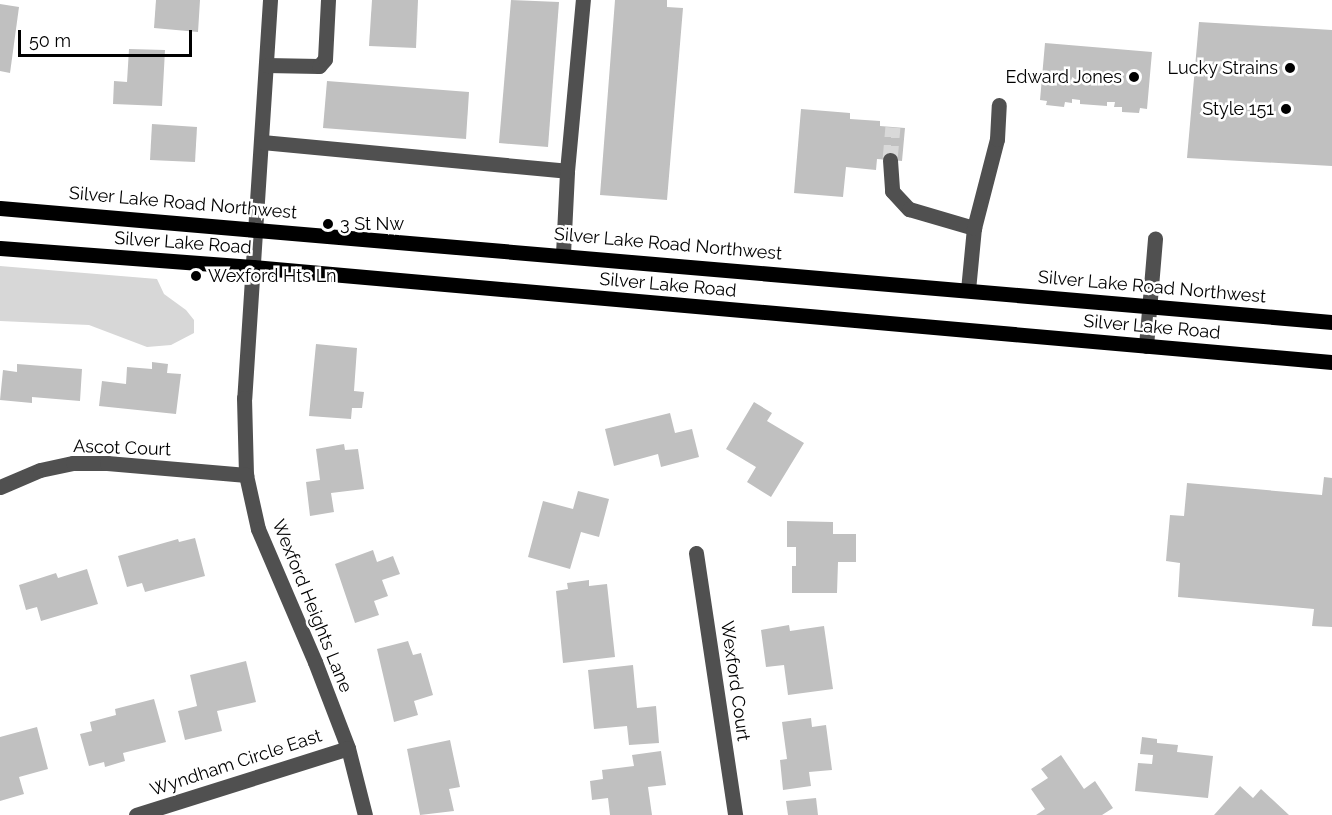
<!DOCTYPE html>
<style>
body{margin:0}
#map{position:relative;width:1332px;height:815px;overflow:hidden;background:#fff;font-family:Raleway,sans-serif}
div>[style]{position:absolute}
.green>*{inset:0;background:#d7d7d7}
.building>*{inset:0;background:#c0c0c0}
.minor-tunnel>*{height:15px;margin-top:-7.5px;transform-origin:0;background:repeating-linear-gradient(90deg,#d9d9d9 0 15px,transparent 0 23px)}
.minor>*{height:15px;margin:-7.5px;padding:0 7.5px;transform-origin:7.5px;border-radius:7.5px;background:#505050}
.major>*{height:15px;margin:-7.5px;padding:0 7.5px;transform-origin:7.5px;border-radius:7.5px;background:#000}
.dots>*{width:16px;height:16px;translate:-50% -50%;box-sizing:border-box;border:3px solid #fff;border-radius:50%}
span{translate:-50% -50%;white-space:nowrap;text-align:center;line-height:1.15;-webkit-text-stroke:5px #fff;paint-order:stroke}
.poi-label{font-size:18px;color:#000}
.right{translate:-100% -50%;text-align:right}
.left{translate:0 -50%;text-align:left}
.street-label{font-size:18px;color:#000}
.scale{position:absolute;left:18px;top:30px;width:174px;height:27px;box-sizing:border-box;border:3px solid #000;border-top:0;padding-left:8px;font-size:18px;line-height:21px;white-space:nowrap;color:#000;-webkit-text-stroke:4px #fff;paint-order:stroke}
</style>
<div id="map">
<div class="green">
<div style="clip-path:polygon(0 266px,157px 279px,164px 294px,186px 310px,194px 320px,194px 333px,171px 345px,147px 347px,89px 325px,0 321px)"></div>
</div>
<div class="building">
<div style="clip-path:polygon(156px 0,200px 0,198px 32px,154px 28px)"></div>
<div style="clip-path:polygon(372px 0,418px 0,416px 48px,369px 46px)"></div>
<div style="clip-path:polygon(511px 0,559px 2px,548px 147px,499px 143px)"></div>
<div style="clip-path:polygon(615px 0,667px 0,667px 7px,683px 8px,667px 200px,600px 195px)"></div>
<div style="clip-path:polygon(0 4px,19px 7px,10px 73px,0 71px)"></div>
<div style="clip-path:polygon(1199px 22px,1332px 30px,1332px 166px,1187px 158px)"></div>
<div style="clip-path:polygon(1045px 43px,1152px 52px,1147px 109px,1140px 108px,1139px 113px,1122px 112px,1122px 107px,1114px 107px,1115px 102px,1107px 102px,1107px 106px,1080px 104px,1080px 100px,1072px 99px,1072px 103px,1065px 102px,1064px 107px,1046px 105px,1047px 101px,1040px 100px)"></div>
<div style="clip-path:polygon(129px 49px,165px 50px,162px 106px,113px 104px,114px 81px,127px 82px)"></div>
<div style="clip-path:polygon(327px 81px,469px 92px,466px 139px,323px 128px)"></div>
<div style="clip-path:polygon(801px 109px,850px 113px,850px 119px,880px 121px,880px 126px,905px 128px,902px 161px,877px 159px,876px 170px,846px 167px,843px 197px,794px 193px)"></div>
<div style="clip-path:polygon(152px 124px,197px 127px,195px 162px,150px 160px)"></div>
<div style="clip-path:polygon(316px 344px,357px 348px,354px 391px,364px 392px,362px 408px,352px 408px,351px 419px,309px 416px)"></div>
<div style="clip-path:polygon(152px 362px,168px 364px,167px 373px,181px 374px,176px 414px,99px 406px,102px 381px,126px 384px,127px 367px,152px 369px)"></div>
<div style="clip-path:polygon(17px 364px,82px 369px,80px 401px,32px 397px,32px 403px,0 400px,3px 370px,17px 372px)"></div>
<div style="clip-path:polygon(754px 402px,772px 413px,767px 421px,804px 443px,771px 497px,747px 482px,756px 467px,726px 449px)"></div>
<div style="clip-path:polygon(670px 413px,675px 433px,692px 429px,699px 457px,661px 467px,658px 454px,614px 466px,605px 429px)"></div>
<div style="clip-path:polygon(344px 444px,345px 450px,358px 449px,364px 489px,331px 493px,334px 512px,310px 516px,306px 482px,320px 480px,316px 449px)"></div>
<div style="clip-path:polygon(1324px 477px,1332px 478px,1332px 627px,1312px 626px,1314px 609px,1178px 597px,1180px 563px,1166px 561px,1170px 515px,1184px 516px,1187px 483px,1322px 495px)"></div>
<div style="clip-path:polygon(578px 491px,609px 499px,599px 537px,581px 532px,570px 569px,528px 557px,543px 501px,573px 509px)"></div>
<div style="clip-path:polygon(787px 521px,833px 522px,833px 534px,856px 534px,856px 562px,838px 562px,837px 593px,792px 593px,792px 566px,796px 566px,796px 547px,787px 547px)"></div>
<div style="clip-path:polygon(195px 538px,205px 576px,145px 592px,142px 583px,127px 587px,118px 556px,178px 539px,179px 542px)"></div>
<div style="clip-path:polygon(373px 550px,377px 562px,393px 556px,400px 574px,382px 580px,388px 596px,374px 601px,379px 615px,355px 623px,335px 564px)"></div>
<div style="clip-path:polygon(87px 569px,98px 604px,41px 621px,37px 607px,26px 610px,19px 585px,56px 573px,58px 578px)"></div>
<div style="clip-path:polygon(589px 580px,589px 586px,607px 584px,615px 657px,563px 663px,556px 591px,568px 589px,567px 583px)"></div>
<div style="clip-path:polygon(789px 625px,790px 631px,824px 626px,833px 689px,788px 695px,784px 665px,766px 667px,761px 630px)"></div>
<div style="clip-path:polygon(408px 641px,413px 655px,421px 653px,433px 695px,414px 701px,418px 715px,394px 722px,377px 649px)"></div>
<div style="clip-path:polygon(246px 661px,256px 702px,217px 711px,222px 731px,185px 740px,178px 711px,197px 706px,190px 675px)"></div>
<div style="clip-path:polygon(633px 665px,637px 708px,656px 706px,659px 743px,629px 745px,627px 726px,594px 729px,588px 670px)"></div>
<div style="clip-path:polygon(154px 699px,166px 742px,123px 753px,125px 761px,105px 767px,104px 762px,89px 766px,80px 734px,92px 731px,90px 722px,116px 715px,115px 709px)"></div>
<div style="clip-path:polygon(811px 718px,812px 727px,826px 725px,832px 770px,809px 772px,811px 786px,783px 790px,780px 760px,787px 759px,782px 722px)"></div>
<div style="clip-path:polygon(37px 727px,48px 769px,19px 777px,24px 794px,0 801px,0 737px)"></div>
<div style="clip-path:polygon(1142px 737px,1157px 739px,1157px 743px,1178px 745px,1177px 752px,1213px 756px,1208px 798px,1135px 791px,1138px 763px,1152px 764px,1153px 755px,1140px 754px)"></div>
<div style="clip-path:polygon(450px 740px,460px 787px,449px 789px,454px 811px,420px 815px,407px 749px)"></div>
<div style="clip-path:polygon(661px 751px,666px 785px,648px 787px,652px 815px,610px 815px,608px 798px,592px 800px,590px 781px,603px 779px,602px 770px,634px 766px,632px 755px)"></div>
<div style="clip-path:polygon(1061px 755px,1084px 789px,1095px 781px,1113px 808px,1102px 815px,1036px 815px,1045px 809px,1031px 789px,1048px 778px,1041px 769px)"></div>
<div style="clip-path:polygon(1240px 786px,1253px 798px,1261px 789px,1289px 815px,1214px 815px)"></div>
<div style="clip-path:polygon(816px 798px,818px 815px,788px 815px,786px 801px)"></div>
</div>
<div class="minor-tunnel">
<div style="left:890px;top:160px;width:33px;rotate:-85deg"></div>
</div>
<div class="minor">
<div style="left:270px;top:0;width:399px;rotate:93.7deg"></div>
<div style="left:244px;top:398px;width:77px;rotate:88.5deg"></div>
<div style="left:246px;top:475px;width:55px;rotate:77.5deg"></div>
<div style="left:258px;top:529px;width:145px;rotate:66.8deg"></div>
<div style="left:315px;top:662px;width:92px;rotate:69deg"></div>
<div style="left:348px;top:748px;width:69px;rotate:75.8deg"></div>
<div style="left:266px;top:65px;width:53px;rotate:1.1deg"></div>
<div style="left:319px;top:66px;width:9px;rotate:-49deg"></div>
<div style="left:325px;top:59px;width:59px;rotate:-87.1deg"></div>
<div style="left:262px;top:142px;width:306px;rotate:5.4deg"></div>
<div style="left:890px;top:160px;width:31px;rotate:86deg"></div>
<div style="left:892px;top:191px;width:25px;rotate:47deg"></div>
<div style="left:909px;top:209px;width:68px;rotate:16.3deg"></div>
<div style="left:563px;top:254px;width:83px;rotate:-87.2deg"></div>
<div style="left:567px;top:171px;width:172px;rotate:-84.7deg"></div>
<div style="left:968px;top:290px;width:62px;rotate:-84.5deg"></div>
<div style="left:974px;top:228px;width:92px;rotate:-75.5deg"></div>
<div style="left:997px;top:139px;width:34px;rotate:-87deg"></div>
<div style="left:1146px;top:346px;width:108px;rotate:-85.2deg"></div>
<div style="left:0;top:487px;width:43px;rotate:-23deg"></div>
<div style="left:40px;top:470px;width:34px;rotate:-12deg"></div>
<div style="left:73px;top:463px;width:34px"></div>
<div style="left:107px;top:463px;width:140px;rotate:4.9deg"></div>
<div style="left:696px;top:553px;width:265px;rotate:81.5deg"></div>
<div style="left:136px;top:815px;width:222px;rotate:-17.5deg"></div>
</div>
<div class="major">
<div style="left:0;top:208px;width:1337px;rotate:4.89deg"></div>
<div style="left:0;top:248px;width:253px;rotate:4.3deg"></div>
<div style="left:252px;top:267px;width:1084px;rotate:5.03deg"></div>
</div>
<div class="dots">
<div style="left:1290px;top:68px;background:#000"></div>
<div style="left:1134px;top:77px;background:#000"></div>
<div style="left:1286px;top:109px;background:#000"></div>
<div style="left:328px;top:224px;background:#000"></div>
<div style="left:196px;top:276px;background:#000"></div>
</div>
<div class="poi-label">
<span class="right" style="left:1278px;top:68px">Lucky Strains</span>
<span class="right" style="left:1122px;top:77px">Edward Jones</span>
<span class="right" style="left:1274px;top:109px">Style 151</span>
<span class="left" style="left:340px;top:224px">3 St Nw</span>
<span class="left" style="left:208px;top:276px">Wexford Hts Ln</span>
</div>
<div class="street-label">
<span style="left:183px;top:203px;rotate:5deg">Silver Lake Road Northwest</span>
<span style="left:183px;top:243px;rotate:4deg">Silver Lake Road</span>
<span style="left:668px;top:244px;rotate:5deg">Silver Lake Road Northwest</span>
<span style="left:668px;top:285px;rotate:5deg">Silver Lake Road</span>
<span style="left:1152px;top:287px;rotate:5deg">Silver Lake Road Northwest</span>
<span style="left:1152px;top:327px;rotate:5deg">Silver Lake Road</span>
<span style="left:122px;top:448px;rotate:2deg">Ascot Court</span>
<span style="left:312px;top:606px;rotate:68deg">Wexford Heights Lane</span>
<span style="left:735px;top:681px;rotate:82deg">Wexford Court</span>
<span style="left:236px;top:763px;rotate:-18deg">Wyndham Circle East</span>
</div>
<div class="scale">50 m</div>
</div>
